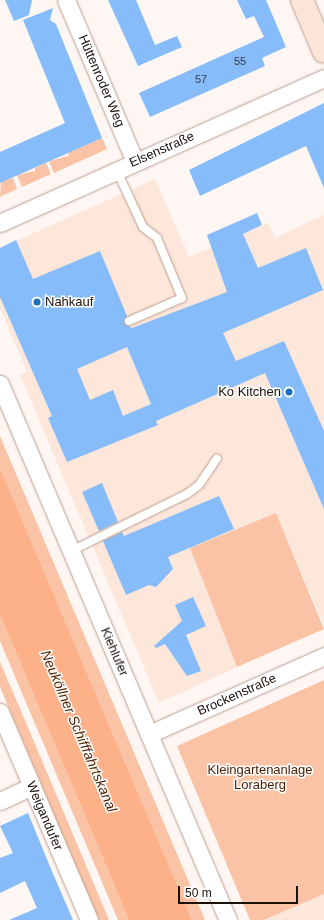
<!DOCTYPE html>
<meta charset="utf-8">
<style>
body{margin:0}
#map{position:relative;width:324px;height:920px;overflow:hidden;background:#fdf6f3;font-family:Arial,sans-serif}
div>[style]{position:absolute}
.built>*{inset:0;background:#fde6da}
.green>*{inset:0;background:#fac3a5}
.water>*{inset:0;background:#fcb188}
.building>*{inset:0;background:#86bcf9}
.roads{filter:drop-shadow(0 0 1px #bb9e8e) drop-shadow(0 0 1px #bb9e8e)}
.lane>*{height:8px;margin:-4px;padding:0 4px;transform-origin:4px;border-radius:4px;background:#fff}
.street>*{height:17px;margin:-8.5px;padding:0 8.5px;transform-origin:8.5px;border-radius:8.5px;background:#fff}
.secondary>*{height:22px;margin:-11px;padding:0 11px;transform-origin:11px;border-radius:11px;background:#fbe5d8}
.dots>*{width:11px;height:11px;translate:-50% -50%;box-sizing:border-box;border:2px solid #fff;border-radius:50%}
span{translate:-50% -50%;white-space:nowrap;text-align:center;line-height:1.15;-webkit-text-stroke:3px #fff;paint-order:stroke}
.number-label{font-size:11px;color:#363c46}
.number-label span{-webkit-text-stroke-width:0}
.street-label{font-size:13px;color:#1b110b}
.poi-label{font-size:13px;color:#1b110b}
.left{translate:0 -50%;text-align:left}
.right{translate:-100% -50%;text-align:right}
.park-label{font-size:13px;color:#491c00}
.water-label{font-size:14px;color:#522404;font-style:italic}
.scale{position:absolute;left:178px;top:886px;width:120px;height:18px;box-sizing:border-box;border:2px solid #1b110b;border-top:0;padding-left:5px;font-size:12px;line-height:14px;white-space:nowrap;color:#1b110b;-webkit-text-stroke:3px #fff;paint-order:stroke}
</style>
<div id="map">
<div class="built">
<div style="clip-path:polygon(155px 179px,189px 257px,268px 223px,275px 238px,324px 215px,324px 625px,276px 513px,190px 548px,237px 667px,159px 703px,20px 375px,27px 372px,0 308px,0 248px)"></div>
<div style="clip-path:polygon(324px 894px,324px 920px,264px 920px)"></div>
</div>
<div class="green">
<div style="clip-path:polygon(102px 138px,107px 149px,54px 173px,49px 161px,69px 156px,68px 153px)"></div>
<div style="clip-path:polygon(46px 163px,51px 174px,22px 187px,17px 175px,35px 171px,35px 168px)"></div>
<div style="clip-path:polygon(13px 178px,17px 189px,0 197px,1px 182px)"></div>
<div style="clip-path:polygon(0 436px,144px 776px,205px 920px,192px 920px,0 468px)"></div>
<div style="clip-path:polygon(276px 513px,324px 629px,237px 667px,190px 548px)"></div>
<div style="clip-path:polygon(0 615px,129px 920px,118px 920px,0 641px)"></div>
<div style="clip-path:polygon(0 662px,27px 725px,109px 920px,99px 920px,0 687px)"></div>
<div style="clip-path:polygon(324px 680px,324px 894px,264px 920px,250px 920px,177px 746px)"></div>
</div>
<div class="water">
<div style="clip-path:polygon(0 468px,192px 920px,129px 920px,0 615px)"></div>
</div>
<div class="building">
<div style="clip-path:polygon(5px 0,32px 0,29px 15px,14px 21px)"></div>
<div style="clip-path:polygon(108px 0,136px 0,155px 45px,177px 36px,182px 47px,138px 66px)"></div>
<div style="clip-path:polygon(237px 0,266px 0,286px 47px,262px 58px,265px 66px,150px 117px,139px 93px,264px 37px,254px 16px,246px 19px)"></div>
<div style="clip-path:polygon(53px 8px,50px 20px,56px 24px,102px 138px,0 183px,0 152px,65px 123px,23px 20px)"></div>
<div style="clip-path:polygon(324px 103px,324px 188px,306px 146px,200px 196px,189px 170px)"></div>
<div style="clip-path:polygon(evenodd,257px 213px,262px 225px,243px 234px,258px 268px,306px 248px,323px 290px,223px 333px,236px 361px,284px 341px,324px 431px,324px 509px,265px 373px,156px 421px,158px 425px,67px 462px,48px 418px,52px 416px,0 297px,0 248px,16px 240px,33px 279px,100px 251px,127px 316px,124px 323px,132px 328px,227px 292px,207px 235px,257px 213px,127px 347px,151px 404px,123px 416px,113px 390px,90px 400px,77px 369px,127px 347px)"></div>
<div style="clip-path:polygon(102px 483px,118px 522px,99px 531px,82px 492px)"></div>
<div style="clip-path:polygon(219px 496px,234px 529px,168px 557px,173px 569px,156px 587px,149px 585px,126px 595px,103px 541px,122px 532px,124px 536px)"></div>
<div style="clip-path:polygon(193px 597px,206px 626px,186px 635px,201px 671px,187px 676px,165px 644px,156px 648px,154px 646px,182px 621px,175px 605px)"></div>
<div style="clip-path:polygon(28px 813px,51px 869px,73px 920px,9px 920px,37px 908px,25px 881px,0 893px,0 858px,13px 853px,0 826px)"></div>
</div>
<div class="roads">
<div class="lane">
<div style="left:117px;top:171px;width:62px;rotate:65.1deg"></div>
<div style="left:143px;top:227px;width:18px;rotate:38deg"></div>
<div style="left:157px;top:238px;width:65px;rotate:67.4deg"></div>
<div style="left:182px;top:298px;width:58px;rotate:156.5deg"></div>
<div style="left:71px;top:551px;width:129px;rotate:-26.2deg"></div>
<div style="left:187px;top:494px;width:15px;rotate:-37deg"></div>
<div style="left:199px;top:485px;width:32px;rotate:-56deg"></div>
</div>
<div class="street">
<div style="left:66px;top:0;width:176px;rotate:66.9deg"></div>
<div style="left:0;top:223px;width:355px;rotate:-24.1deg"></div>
<div style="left:0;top:384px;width:582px;rotate:66.96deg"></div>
<div style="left:0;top:712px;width:226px;rotate:66.8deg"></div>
<div style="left:149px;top:734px;width:192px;rotate:-24deg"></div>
<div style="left:0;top:801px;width:35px;rotate:-25deg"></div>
</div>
<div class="secondary">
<div style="left:302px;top:0;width:56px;rotate:67.1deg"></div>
</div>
</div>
<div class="dots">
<div style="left:37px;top:302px;background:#1d6fbe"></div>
<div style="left:289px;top:392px;background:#1d6fbe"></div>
</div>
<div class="number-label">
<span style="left:240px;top:61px">55</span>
<span style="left:201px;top:79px">57</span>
</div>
<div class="street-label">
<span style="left:101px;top:81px;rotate:67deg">Hüttenroder Weg</span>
<span style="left:162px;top:150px;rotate:-24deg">Elsenstraße</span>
<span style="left:114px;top:652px;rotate:67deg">Kiehlufer</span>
<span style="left:237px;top:695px;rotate:-24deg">Brockenstraße</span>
<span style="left:44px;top:816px;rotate:67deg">Weigandufer</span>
</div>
<div class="poi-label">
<span class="left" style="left:45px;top:302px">Nahkauf</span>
<span class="right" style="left:281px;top:392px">Ko Kitchen</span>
</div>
<div class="park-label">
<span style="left:260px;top:778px">Kleingartenanlage<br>Loraberg</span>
</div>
<div class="water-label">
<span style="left:79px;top:731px;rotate:67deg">Neuköllner Schifffahrtskanal</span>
</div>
<div class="scale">50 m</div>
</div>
